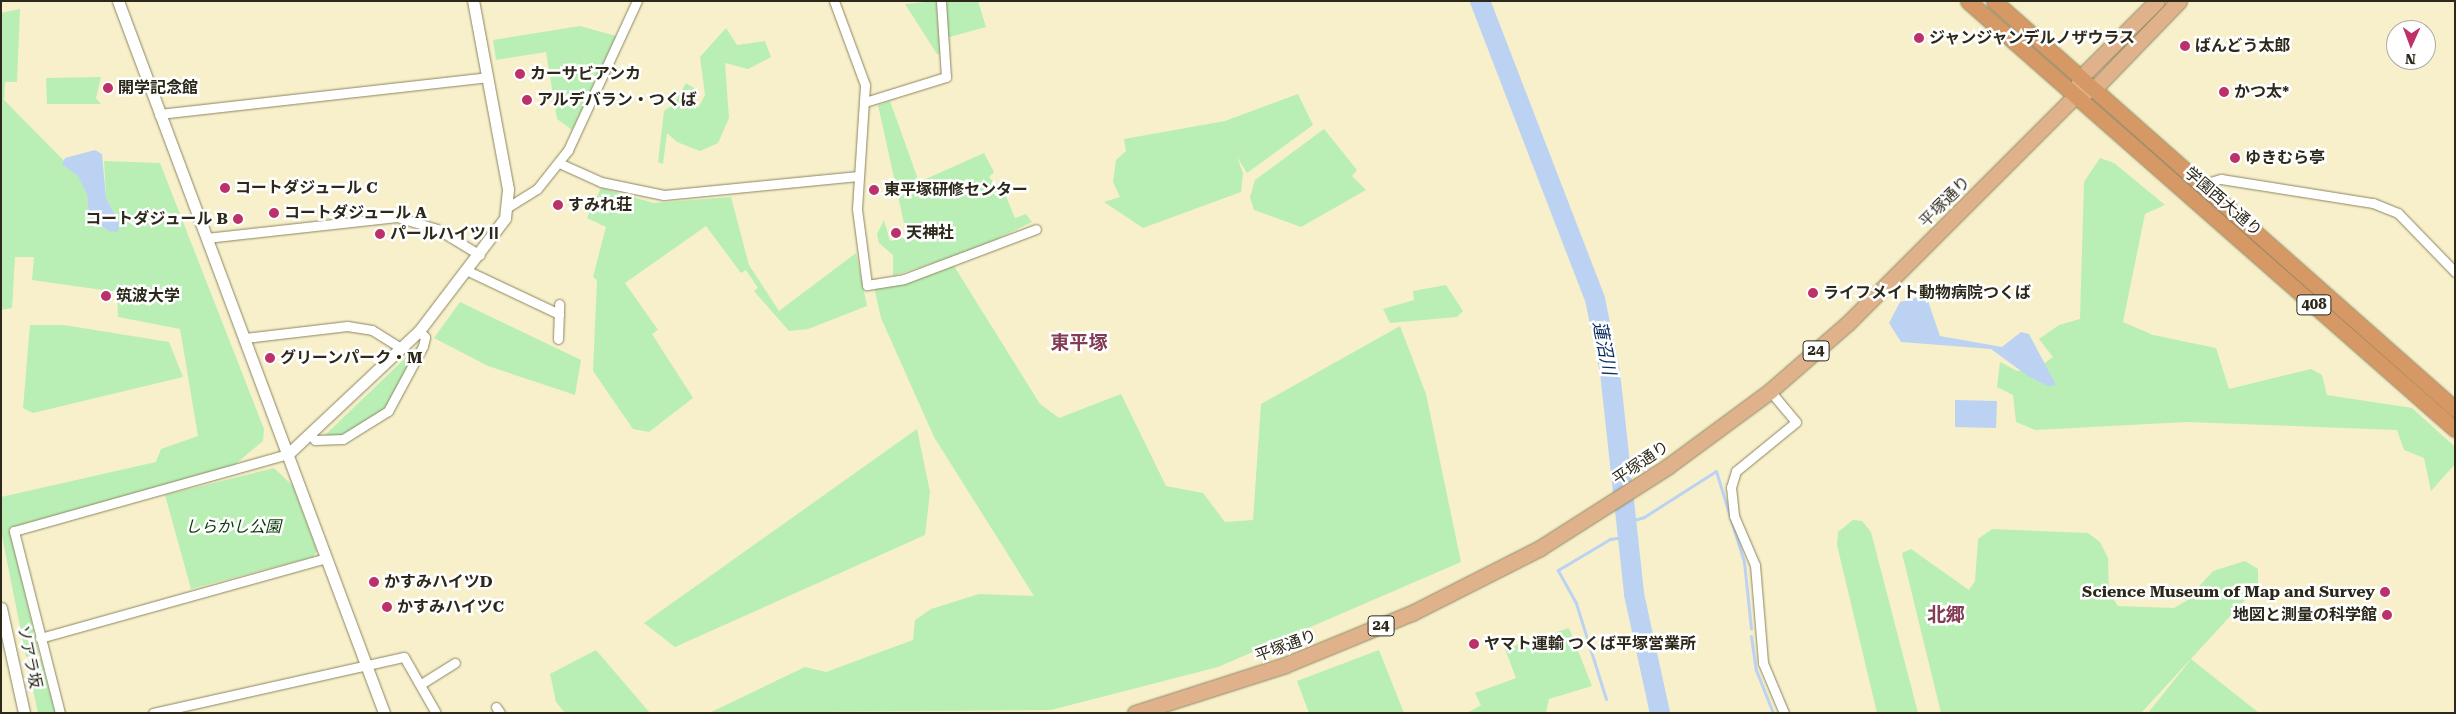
<!DOCTYPE html>
<meta charset="utf-8">
<style>
body{margin:0}
#map{position:relative;width:2456px;height:714px;overflow:hidden;background:#f7f0ca;font-family:"Roboto Serif","Noto Sans JP",serif}
div>[style]{position:absolute}
.green>*{inset:0;background:#b9efb4}
.water>*{inset:0;background:#bcd2f3}
.stream>*{height:3px;margin:-1.5px;padding:0 1.5px;transform-origin:1.5px;border-radius:1.5px;background:#bcd2f3}
.river>*{height:20px;margin:-10px;padding:0 10px;transform-origin:10px;border-radius:10px;background:#bcd2f3}
.roads{filter:drop-shadow(0 0 1px #8b8562) drop-shadow(0 0 1px #8b8562)}
.minor>*{height:9px;margin:-4.5px;padding:0 4.5px;transform-origin:4.5px;border-radius:4.5px;background:#fff}
.tertiary>*{height:11px;margin:-5.5px;padding:0 5.5px;transform-origin:5.5px;border-radius:5.5px;background:#fff}
.primary>*{height:15px;margin:-7.5px;padding:0 7.5px;transform-origin:7.5px;border-radius:7.5px;background:#e0b28b}
.trunk>*{height:15px;margin:-7.5px;padding:0 7.5px;transform-origin:7.5px;border-radius:7.5px;background:#d69864}
.dots>*{width:14px;height:14px;translate:-50% -50%;box-sizing:border-box;border:2px solid #fff;border-radius:50%}
span{translate:-50% -50%;white-space:nowrap;text-align:center;line-height:1.15;-webkit-text-stroke:5px #fff;paint-order:stroke}
.shield-label span{padding:1px 4px;background:#fff;border:1px solid;border-radius:4px;-webkit-text-stroke-width:0}
.shield-label{font-size:15px;color:#2c291b;font-weight:700}
.poi-label{font-size:16px;color:#2c291b;font-weight:700}
.left{translate:0 -50%;text-align:left}
.right{translate:-100% -50%;text-align:right}
.street-label{font-size:16px;color:#2c291b}
.park-label{font-size:16px;color:#043803;font-style:italic}
.water-label{font-size:18px;color:#082a5b;font-style:italic}
.quarter-label{font-size:19px;color:#823c54;font-weight:700}
.frame{position:absolute;inset:0;border:2px solid #2c291b;pointer-events:none}
.north{position:absolute;left:2386px;top:20px;width:50px;height:50px;box-sizing:border-box;background:#fff;border:1px solid #aba9a4;border-radius:50%;rotate:182deg;font-size:14px;font-weight:700;line-height:20px;text-align:center;color:#2c291b}
.north::after{content:'';display:block;margin:auto;width:18px;height:22px;background:#bc316a;clip-path:polygon(50% 0,100% 100%,50% 72%,0 100%)}
</style>
<div id="map">
<div class="green">
<div style="clip-path:polygon(936px 1px,940px 54px,937px 54px,905px 4px)"></div>
<div style="clip-path:polygon(947px 1px,978px 1px,986px 27px,946px 38px)"></div>
<div style="clip-path:polygon(20px 9px,17px 82px,5px 82px,4px 100px,78px 175px,87px 195px,89px 215px,108px 231px,119px 222px,106px 198px,104px 161px,160px 163px,264px 429px,263px 441px,232px 467px,9px 528px,39px 653px,26px 657px,1px 531px,1px 497px,156px 462px,161px 449px,198px 436px,180px 329px,118px 317px,117px 292px,32px 280px,34px 257px,15px 257px,12px 308px,1px 310px,1px 13px)"></div>
<div style="clip-path:polygon(580px 26px,616px 36px,572px 130px,557px 119px,546px 52px,496px 60px,493px 40px)"></div>
<div style="clip-path:polygon(726px 28px,737px 45px,765px 41px,771px 57px,748px 69px,725px 63px,729px 118px,718px 143px,700px 151px,677px 142px,667px 133px,663px 164px,658px 162px,664px 111px,673px 105px,686px 83px,694px 88px,698px 108px,705px 95px,700px 57px)"></div>
<div style="clip-path:polygon(101px 77px,96px 98px,101px 104px,47px 104px,46px 78px)"></div>
<div style="clip-path:polygon(1298px 94px,1313px 125px,1247px 173px,1237px 157px,1243px 173px,1241px 192px,1143px 228px,1104px 202px,1120px 197px,1113px 182px,1116px 160px,1126px 151px,1124px 139px,1225px 121px)"></div>
<div style="clip-path:polygon(890px 101px,919px 182px,984px 153px,994px 172px,989px 177px,1005px 194px,1015px 218px,1026px 214px,1032px 222px,976px 249px,893px 276px,893px 255px,879px 243px,877px 234px,884px 220px,890px 241px,907px 237px,878px 105px)"></div>
<div style="clip-path:polygon(1324px 129px,1357px 170px,1352px 176px,1366px 190px,1301px 227px,1254px 210px,1250px 197px,1255px 180px)"></div>
<div style="clip-path:polygon(2100px 158px,2114px 163px,2165px 205px,2145px 214px,2123px 322px,2153px 335px,2216px 348px,2229px 389px,2311px 369px,2322px 375px,2327px 395px,2412px 408px,2454px 446px,2455px 464px,2431px 491px,2424px 458px,2404px 450px,2397px 430px,2187px 422px,2035px 430px,2016px 422px,2013px 395px,1997px 387px,2000px 362px,2017px 371px,2037px 369px,2053px 357px,2039px 339px,2059px 325px,2080px 319px,2084px 182px)"></div>
<div style="clip-path:polygon(601px 188px,654px 203px,731px 197px,749px 265px,779px 311px,856px 253px,867px 306px,808px 329px,789px 331px,754px 291px,758px 288px,746px 270px,741px 273px,706px 226px,625px 283px,658px 330px,652px 334px,693px 398px,649px 432px,633px 429px,593px 371px,597px 280px,593px 277px,606px 227px,587px 218px)"></div>
<div style="clip-path:polygon(954px 266px,1040px 404px,1059px 418px,1121px 394px,1166px 486px,1203px 493px,1225px 522px,1253px 520px,1261px 404px,1400px 326px,1426px 394px,1461px 562px,1218px 667px,1051px 710px,709px 713px,805px 667px,826px 672px,913px 640px,915px 620px,931px 609px,979px 594px,1034px 596px,934px 437px,881px 318px,874px 287px,911px 282px)"></div>
<div style="clip-path:polygon(1446px 285px,1463px 311px,1457px 317px,1390px 323px,1383px 309px,1414px 300px,1413px 291px)"></div>
<div style="clip-path:polygon(460px 302px,581px 360px,575px 395px,488px 366px,434px 338px)"></div>
<div style="clip-path:polygon(30px 325px,64px 325px,169px 342px,183px 377px,33px 413px,23px 408px)"></div>
<div style="clip-path:polygon(421px 343px,388px 408px,342px 436px,322px 438px)"></div>
<div style="clip-path:polygon(917px 429px,930px 492px,925px 535px,675px 647px,644px 623px)"></div>
<div style="clip-path:polygon(274px 468px,293px 486px,317px 551px,313px 557px,191px 589px,165px 495px)"></div>
<div style="clip-path:polygon(1853px 520px,1862px 521px,1871px 532px,1918px 713px,1877px 713px,1837px 545px,1838px 532px)"></div>
<div style="clip-path:polygon(1992px 529px,2088px 533px,2100px 542px,2108px 558px,2109px 593px,2118px 606px,2174px 608px,2186px 601px,2213px 571px,2245px 561px,2258px 569px,2258px 586px,2141px 713px,1941px 713px,1902px 553px,1911px 549px,1969px 590px,1975px 581px,1978px 539px)"></div>
<div style="clip-path:polygon(1569px 628px,1592px 686px,1549px 699px,1546px 713px,1467px 713px,1481px 705px,1475px 693px,1516px 678px,1505px 649px)"></div>
<div style="clip-path:polygon(596px 650px,650px 713px,565px 713px,556px 702px,550px 674px)"></div>
<div style="clip-path:polygon(1379px 650px,1404px 713px,1309px 713px,1297px 681px)"></div>
<div style="clip-path:polygon(41px 659px,55px 713px,38px 713px,27px 662px)"></div>
<div style="clip-path:polygon(2191px 659px,2259px 713px,2148px 713px)"></div>
</div>
<div class="water">
<div style="clip-path:polygon(95px 150px,102px 154px,106px 198px,119px 222px,118px 232px,108px 231px,89px 215px,87px 195px,78px 176px,62px 164px,65px 158px)"></div>
<div style="clip-path:polygon(1926px 295px,1940px 336px,2002px 347px,2021px 332px,2029px 334px,2056px 385px,2048px 386px,2028px 376px,1991px 349px,1901px 342px,1889px 323px,1900px 302px)"></div>
<div style="clip-path:polygon(1955px 400px,1997px 401px,1996px 428px,1955px 427px)"></div>
</div>
<div class="stream">
<div style="left:1627px;top:522px;width:18px;rotate:-16deg"></div>
<div style="left:1644px;top:517px;width:85px;rotate:-32.6deg"></div>
<div style="left:1716px;top:471px;width:95px;rotate:72.9deg"></div>
<div style="left:1744px;top:562px;width:67px;rotate:84deg"></div>
<div style="left:1751px;top:636px;width:34px;rotate:82deg"></div>
<div style="left:1756px;top:670px;width:46px;rotate:68.4deg"></div>
<div style="left:1606px;top:699px;width:101px;rotate:-107.4deg"></div>
<div style="left:1576px;top:603px;width:38px;rotate:-119deg"></div>
<div style="left:1558px;top:570px;width:61px;rotate:-30.8deg"></div>
<div style="left:1610px;top:539px;width:18px;rotate:-9deg"></div>
</div>
<div class="river">
<div style="left:1480px;top:1px;width:319px;rotate:68.9deg"></div>
<div style="left:1595px;top:299px;width:75px;rotate:78.4deg"></div>
<div style="left:1610px;top:372px;width:223px;rotate:83.8deg"></div>
<div style="left:1634px;top:594px;width:122px;rotate:77.7deg"></div>
</div>
<div class="roads">
<div class="minor">
<div style="left:834px;top:1px;width:90px;rotate:69.7deg"></div>
<div style="left:865px;top:85px;width:124px;rotate:93.7deg"></div>
<div style="left:857px;top:209px;width:77px;rotate:82.5deg"></div>
<div style="left:867px;top:285px;width:37px;rotate:-9deg"></div>
<div style="left:904px;top:279px;width:141px;rotate:-20.7deg"></div>
<div style="left:865px;top:102px;width:85px;rotate:-17.2deg"></div>
<div style="left:946px;top:77px;width:76px;rotate:-93.8deg"></div>
<div style="left:159px;top:114px;width:330px;rotate:-6.4deg"></div>
<div style="left:559px;top:163px;width:46px;rotate:24.3deg"></div>
<div style="left:601px;top:182px;width:64px;rotate:11.7deg"></div>
<div style="left:664px;top:195px;width:195px;rotate:-5.6deg"></div>
<div style="left:2203px;top:184px;width:19px;rotate:-16deg"></div>
<div style="left:2221px;top:179px;width:154px;rotate:9deg"></div>
<div style="left:2373px;top:203px;width:27px;rotate:22deg"></div>
<div style="left:2398px;top:213px;width:82px;rotate:46deg"></div>
<div style="left:508px;top:207px;width:34px;rotate:-32deg"></div>
<div style="left:537px;top:189px;width:50px;rotate:-51.5deg"></div>
<div style="left:568px;top:150px;width:164px;rotate:-65.2deg"></div>
<div style="left:206px;top:238px;width:192px;rotate:-6.3deg"></div>
<div style="left:397px;top:217px;width:42px;rotate:16.7deg"></div>
<div style="left:437px;top:229px;width:50px;rotate:31.2deg"></div>
<div style="left:468px;top:271px;width:101px;rotate:25.3deg"></div>
<div style="left:245px;top:338px;width:103px;rotate:-6.7deg"></div>
<div style="left:347px;top:326px;width:25px;rotate:9deg"></div>
<div style="left:372px;top:330px;width:34px;rotate:32deg"></div>
<div style="left:558px;top:339px;width:35px;rotate:-88deg"></div>
<div style="left:1770px;top:391px;width:40px;rotate:50deg"></div>
<div style="left:1796px;top:422px;width:77px;rotate:140.8deg"></div>
<div style="left:1736px;top:471px;width:17px;rotate:107deg"></div>
<div style="left:1731px;top:487px;width:29px;rotate:84deg"></div>
<div style="left:1734px;top:516px;width:53px;rotate:66.8deg"></div>
<div style="left:1755px;top:565px;width:98px;rotate:85.3deg"></div>
<div style="left:1763px;top:663px;width:54px;rotate:67.2deg"></div>
<div style="left:310px;top:434px;width:8px;rotate:50deg"></div>
<div style="left:315px;top:440px;width:28px;rotate:-2deg"></div>
<div style="left:343px;top:439px;width:53px;rotate:-31.9deg"></div>
<div style="left:388px;top:411px;width:74px;rotate:-61.7deg"></div>
<div style="left:423px;top:346px;width:9px;rotate:-77deg"></div>
<div style="left:425px;top:337px;width:8px;rotate:-135deg"></div>
<div style="left:40px;top:638px;width:297px;rotate:-15.6deg"></div>
<div style="left:421px;top:684px;width:40px;rotate:-32deg"></div>
<div style="left:496px;top:707px;width:7px;rotate:56deg"></div>
<div style="left:60px;top:713px;width:188px;rotate:-104.2deg"></div>
<div style="left:14px;top:531px;width:285px;rotate:-15.7deg"></div>
<div style="left:153px;top:713px;width:257px;rotate:-12.6deg"></div>
<div style="left:404px;top:657px;width:64px;rotate:60.3deg"></div>
</div>
<div class="tertiary">
<div style="left:118px;top:1px;width:760px;rotate:69.51deg"></div>
<div style="left:288px;top:454px;width:180px;rotate:-43.2deg"></div>
<div style="left:419px;top:331px;width:142px;rotate:-52.7deg"></div>
<div style="left:505px;top:218px;width:29px;rotate:-84deg"></div>
<div style="left:508px;top:189px;width:191px;rotate:-100.5deg"></div>
<div style="left:1px;top:608px;width:107px;rotate:77.6deg"></div>
</div>
<div class="primary">
<div style="left:2082px;top:93px;width:14px;rotate:-21deg"></div>
<div style="left:2095px;top:88px;width:121px;rotate:-46deg"></div>
<div style="left:1135px;top:713px;width:157px;rotate:-17.7deg"></div>
<div style="left:1285px;top:665px;width:137px;rotate:-22.3deg"></div>
<div style="left:1412px;top:613px;width:144px;rotate:-26.9deg"></div>
<div style="left:1540px;top:548px;width:151px;rotate:-32.5deg"></div>
<div style="left:1667px;top:467px;width:128px;rotate:-36.4deg"></div>
<div style="left:1770px;top:391px;width:103px;rotate:-41.1deg"></div>
<div style="left:1848px;top:323px;width:320px;rotate:-45deg"></div>
<div style="left:2074px;top:97px;width:21px;rotate:-71deg"></div>
<div style="left:2081px;top:77px;width:107px;rotate:-45deg"></div>
</div>
<div class="trunk">
<div style="left:1968px;top:1px;width:648px;rotate:41.31deg"></div>
<div style="left:1994px;top:1px;width:616px;rotate:41.51deg"></div>
</div>
</div>
<div class="dots">
<div style="left:1919px;top:38px;background:#bc316a"></div>
<div style="left:2185px;top:46px;background:#bc316a"></div>
<div style="left:520px;top:74px;background:#bc316a"></div>
<div style="left:108px;top:88px;background:#bc316a"></div>
<div style="left:2224px;top:92px;background:#bc316a"></div>
<div style="left:527px;top:100px;background:#bc316a"></div>
<div style="left:2235px;top:158px;background:#bc316a"></div>
<div style="left:225px;top:188px;background:#bc316a"></div>
<div style="left:874px;top:190px;background:#bc316a"></div>
<div style="left:558px;top:205px;background:#bc316a"></div>
<div style="left:274px;top:213px;background:#bc316a"></div>
<div style="left:238px;top:219px;background:#bc316a"></div>
<div style="left:896px;top:233px;background:#bc316a"></div>
<div style="left:380px;top:234px;background:#bc316a"></div>
<div style="left:1813px;top:293px;background:#bc316a"></div>
<div style="left:106px;top:296px;background:#bc316a"></div>
<div style="left:270px;top:358px;background:#bc316a"></div>
<div style="left:374px;top:582px;background:#bc316a"></div>
<div style="left:2385px;top:592px;background:#bc316a"></div>
<div style="left:387px;top:607px;background:#bc316a"></div>
<div style="left:2387px;top:615px;background:#bc316a"></div>
<div style="left:1474px;top:644px;background:#bc316a"></div>
</div>
<div class="shield-label">
<span style="left:2314px;top:305px">408</span>
<span style="left:1816px;top:351px">24</span>
<span style="left:1381px;top:626px">24</span>
</div>
<div class="poi-label">
<span class="left" style="left:1929px;top:38px">ジャンジャンデルノザウラス</span>
<span class="left" style="left:2195px;top:46px">ばんどう太郎</span>
<span class="left" style="left:530px;top:74px">カーサビアンカ</span>
<span class="left" style="left:118px;top:88px">開学記念館</span>
<span class="left" style="left:2234px;top:92px">かつ太*</span>
<span class="left" style="left:537px;top:100px">アルデバラン・つくば</span>
<span class="left" style="left:2245px;top:158px">ゆきむら亭</span>
<span class="left" style="left:235px;top:188px">コートダジュール C</span>
<span class="left" style="left:884px;top:190px">東平塚研修センター</span>
<span class="left" style="left:568px;top:205px">すみれ荘</span>
<span class="left" style="left:284px;top:213px">コートダジュール A</span>
<span class="right" style="left:228px;top:219px">コートダジュール B</span>
<span class="left" style="left:906px;top:233px">天神社</span>
<span class="left" style="left:390px;top:234px">パールハイツⅡ</span>
<span class="left" style="left:1823px;top:293px">ライフメイト動物病院つくば</span>
<span class="left" style="left:116px;top:296px">筑波大学</span>
<span class="left" style="left:280px;top:358px">グリーンパーク・M</span>
<span class="left" style="left:384px;top:582px">かすみハイツD</span>
<span class="right" style="left:2375px;top:592px">Science Museum of Map and Survey</span>
<span class="left" style="left:397px;top:607px">かすみハイツC</span>
<span class="right" style="left:2377px;top:615px">地図と測量の科学館</span>
<span class="left" style="left:1484px;top:644px">ヤマト運輸 つくば平塚営業所</span>
</div>
<div class="street-label">
<span style="left:1945px;top:202px;rotate:-45deg">平塚通り</span>
<span style="left:2223px;top:202px;rotate:41deg">学園西大通り</span>
<span style="left:1641px;top:463px;rotate:-34deg">平塚通り</span>
<span style="left:1286px;top:646px;rotate:-20deg">平塚通り</span>
<span style="left:29px;top:657px;rotate:78deg">ソアラ坂</span>
</div>
<div class="park-label">
<span style="left:233px;top:527px">しらかし公園</span>
</div>
<div class="water-label">
<span style="left:1604px;top:348px;rotate:79deg">蓮沼川</span>
</div>
<div class="quarter-label">
<span style="left:1079px;top:343px">東平塚</span>
<span style="left:1946px;top:615px">北郷</span>
</div>
<div class="frame"></div>
<div class="north">N</div>
</div>
